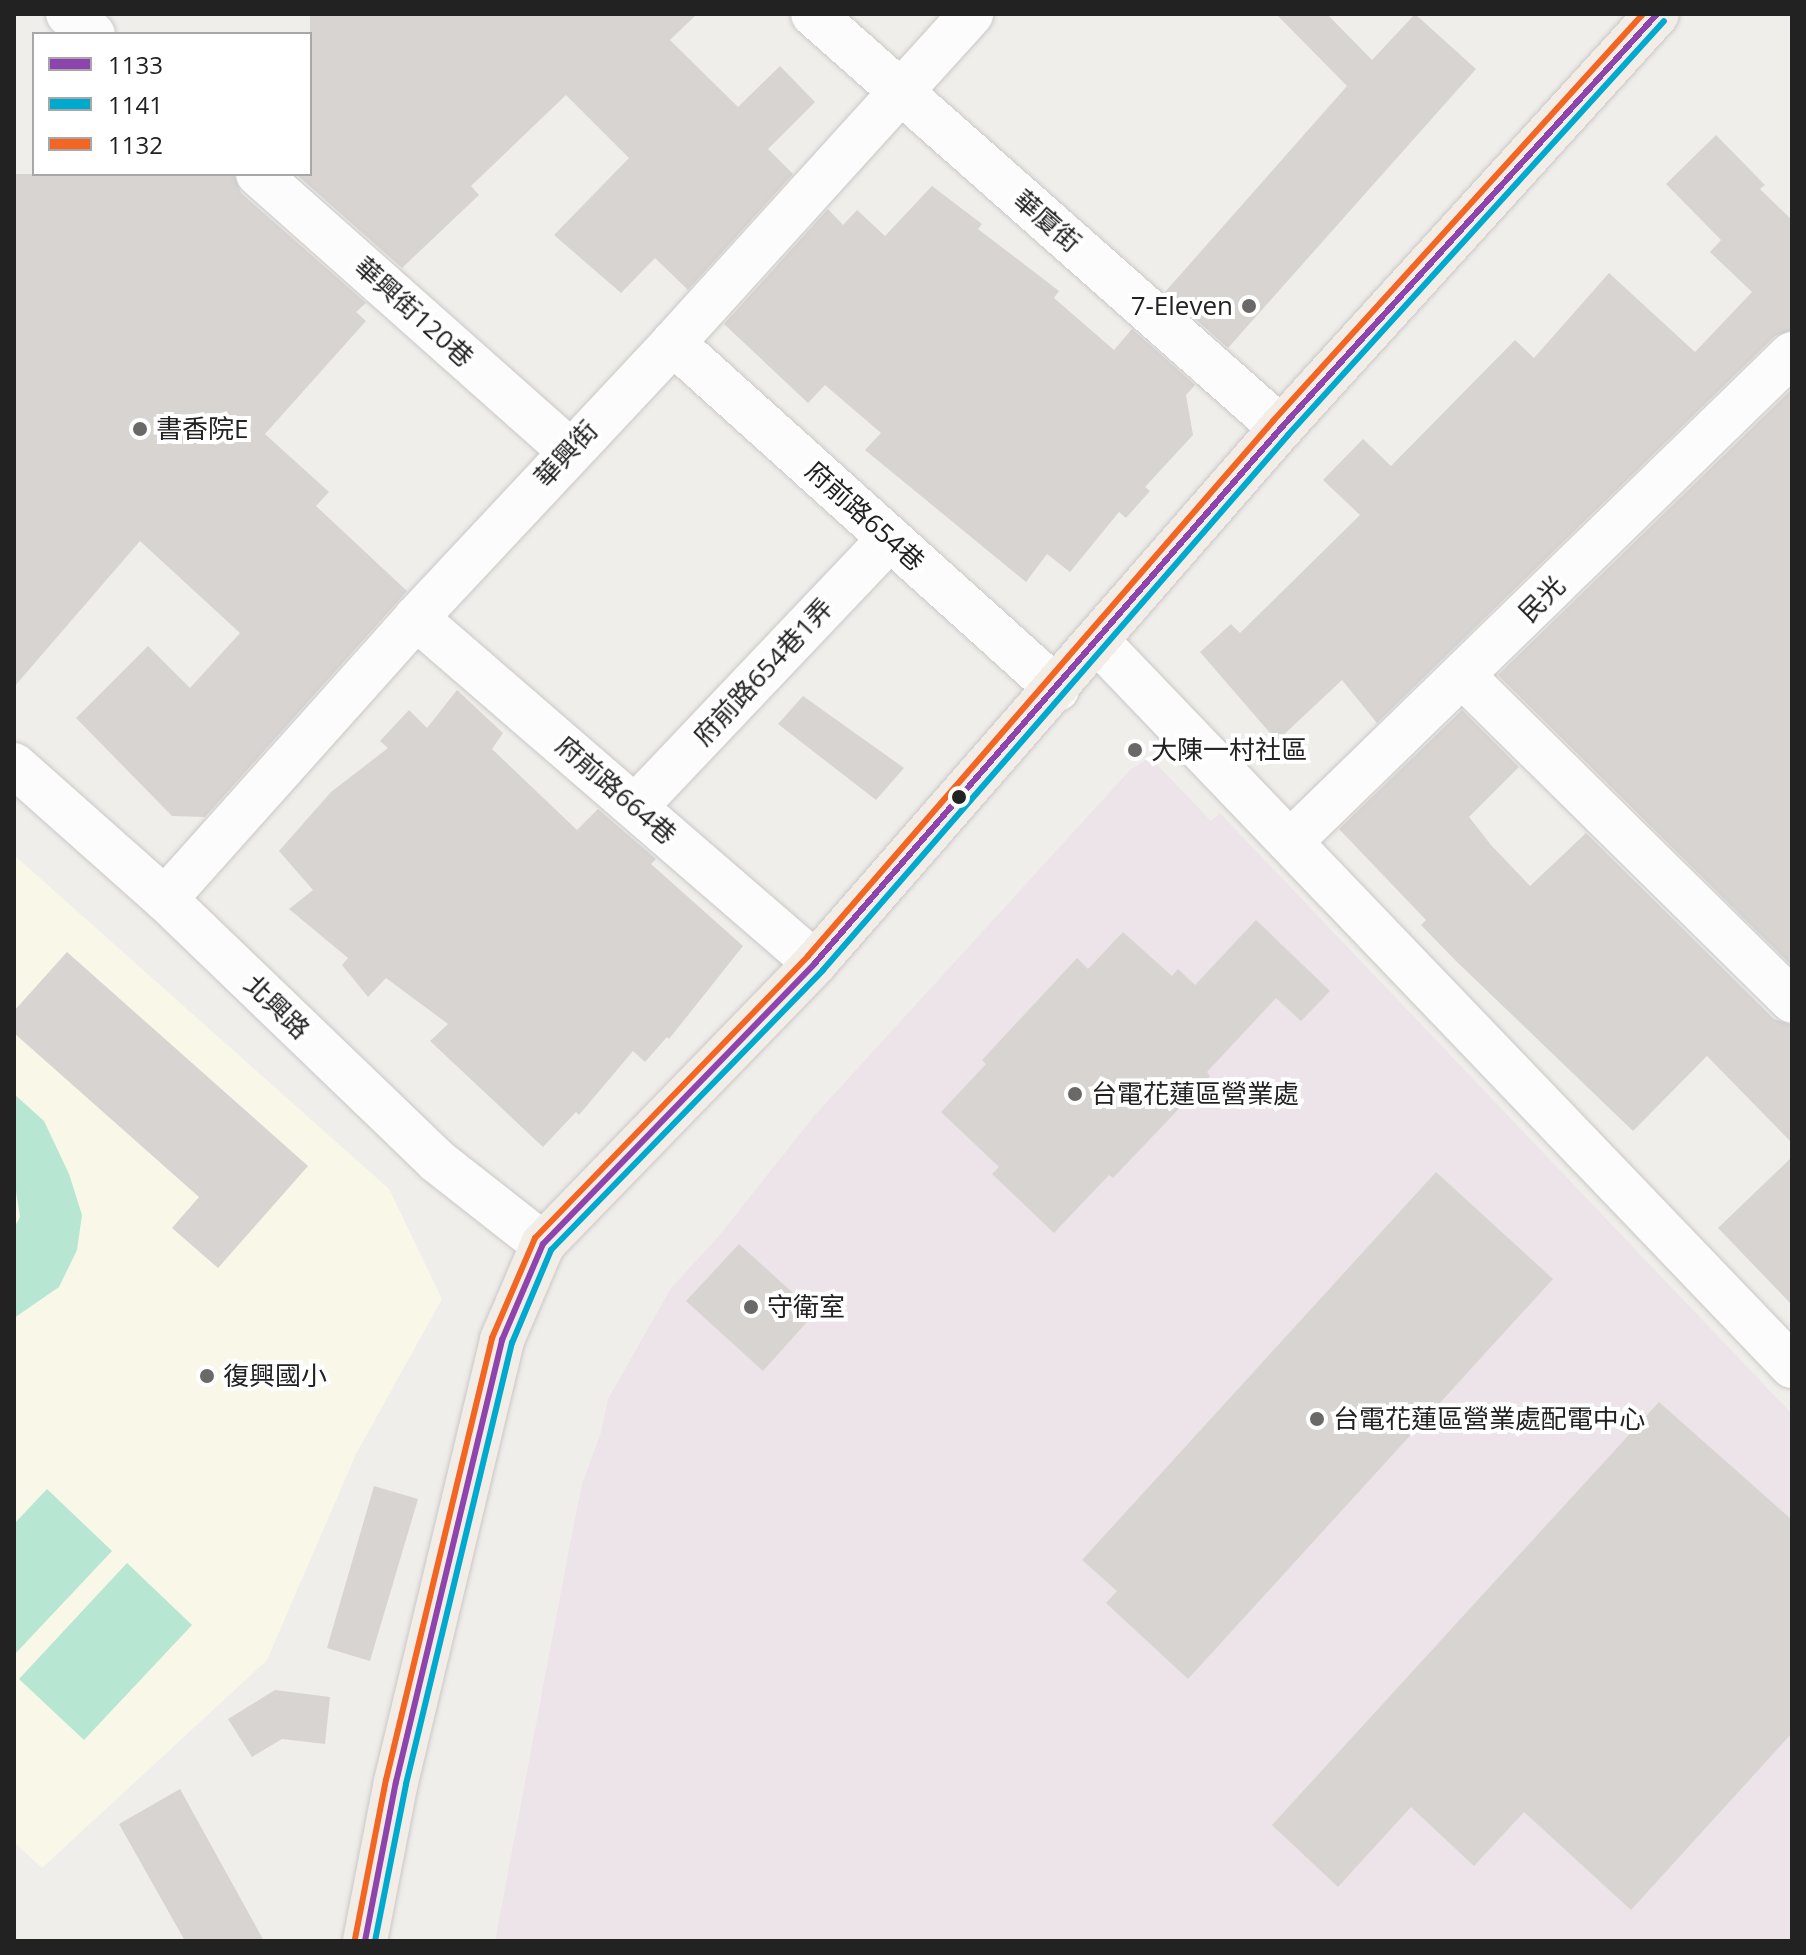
<!DOCTYPE html>
<meta charset="utf-8">
<style>
body{margin:0}
#map{position:relative;width:1806px;height:1955px;overflow:hidden;background:#f0eeeb;font-family:"Open Sans","Noto Sans TC",sans-serif}
div>[style]{position:absolute}
.industrial>*{inset:0;background:#ede4e9}
.education>*{inset:0;background:#f8f7e8}
.pitch>*{inset:0;background:#b7e6d2}
.building>*{inset:0;background:#d7d4d2}
.roads{filter:drop-shadow(0 0 2px #c9c8c7) drop-shadow(0 0 2px #c9c8c7)}
.minor>*{height:44px;margin:-22px;padding:0 22px;transform-origin:22px;border-radius:22px;background:#fdfcfc}
.major>*{height:44px;margin:-22px;padding:0 22px;transform-origin:22px;border-radius:22px;background:#f3ede7}
.bus-1>*{height:6px;margin:-3px;padding:0 3px;transform-origin:3px;border-radius:3px;background:#8e44ad}
.bus-2>*{height:6px;margin:-3px;padding:0 3px;transform-origin:3px;border-radius:3px;background:#00a9ce}
.bus-3>*{height:6px;margin:-3px;padding:0 3px;transform-origin:3px;border-radius:3px;background:#f26522}
.dots>*{width:22px;height:22px;translate:-50% -50%;box-sizing:border-box;border:4px solid #fff;border-radius:50%}
span{translate:-50% -50%;white-space:nowrap;text-align:center;line-height:1.15;-webkit-text-stroke:8px #fff;paint-order:stroke}
.street-label{font-size:26px;color:#222}
.poi-label{font-size:26px;color:#222}
.right{translate:-100% -50%;text-align:right}
.left{translate:0 -50%;text-align:left}
.frame{position:absolute;inset:0;border:16px solid #222;pointer-events:none}
.legend{position:absolute;left:32px;top:32px;width:280px;height:144px;box-sizing:border-box;background:#fff;border:2px solid #a7a7a7;margin:0;padding:10px 14px;list-style:none;font-size:24px;color:#222}
.legend li{display:flex;align-items:center;gap:16px;height:40px}
.legend b{width:40px;border:2px solid #a7a7a7}
</style>
<div id="map">
<div class="industrial">
<div style="clip-path:polygon(1150px 757px,1211px 821px,1220px 813px,1792px 1414px,1792px 1938px,1779px 1941px,495px 1941px,570px 1544px,582px 1484px,601px 1432px,608px 1399px,671px 1288px,718px 1237px,814px 1116px,1130px 770px)"></div>
</div>
<div class="education">
<div style="clip-path:polygon(14px 855px,389px 1189px,442px 1299px,356px 1454px,267px 1660px,42px 1868px,14px 1842px)"></div>
</div>
<div class="pitch">
<div style="clip-path:polygon(14px 1094px,44px 1121px,69px 1174px,82px 1215px,77px 1250px,59px 1287px,14px 1318px,14px 1228px,20px 1217px,14px 1178px)"></div>
<div style="clip-path:polygon(47px 1489px,112px 1551px,14px 1655px,14px 1524px)"></div>
<div style="clip-path:polygon(127px 1563px,192px 1625px,84px 1740px,19px 1679px)"></div>
</div>
<div class="building">
<div style="clip-path:polygon(310px 14px,697px 14px,670px 40px,738px 107px,780px 66px,815px 102px,768px 149px,793px 174px,688px 290px,655px 258px,621px 293px,554px 235px,629px 158px,566px 95px,471px 186px,479px 195px,402px 268px,296px 174px,310px 174px)"></div>
<div style="clip-path:polygon(1276px 14px,1327px 14px,1372px 60px,1415px 14px,1476px 69px,1228px 348px,1165px 292px,1347px 86px)"></div>
<div style="clip-path:polygon(1716px 135px,1765px 185px,1760px 189px,1792px 220px,1792px 330px,1775px 336px,1377px 723px,1342px 680px,1277px 741px,1200px 652px,1231px 624px,1240px 633px,1360px 515px,1323px 480px,1363px 439px,1391px 466px,1515px 340px,1534px 358px,1609px 273px,1695px 352px,1752px 292px,1710px 252px,1721px 240px,1666px 184px)"></div>
<div style="clip-path:polygon(14px 174px,234px 174px,241px 193px,366px 303px,356px 312px,366px 321px,265px 434px,329px 492px,316px 506px,407px 591px,205px 817px,172px 816px,76px 718px,148px 646px,190px 688px,240px 633px,140px 541px,14px 687px)"></div>
<div style="clip-path:polygon(932px 186px,982px 224px,978px 229px,1059px 291px,1054px 298px,1114px 350px,1132px 329px,1195px 385px,1186px 395px,1193px 435px,1145px 487px,1150px 491px,1126px 518px,1119px 512px,1070px 572px,1047px 554px,1026px 582px,865px 450px,881px 433px,825px 385px,808px 403px,724px 324px,828px 209px,843px 225px,857px 210px,885px 236px)"></div>
<div style="clip-path:polygon(1792px 389px,1792px 966px,1498px 675px)"></div>
<div style="clip-path:polygon(457px 690px,503px 733px,492px 749px,577px 830px,598px 809px,656px 859px,651px 864px,743px 946px,669px 1039px,667px 1037px,645px 1062px,633px 1051px,579px 1115px,576px 1112px,543px 1147px,430px 1041px,448px 1024px,386px 978px,368px 997px,342px 965px,348px 958px,289px 909px,313px 890px,279px 851px,331px 792px,388px 748px,380px 741px,409px 710px,427px 728px)"></div>
<div style="clip-path:polygon(803px 696px,904px 768px,876px 800px,778px 724px)"></div>
<div style="clip-path:polygon(1462px 710px,1519px 767px,1469px 817px,1491px 845px,1530px 886px,1586px 833px,1774px 1019px,1792px 1025px,1792px 1143px,1707px 1056px,1633px 1131px,1456px 961px,1421px 925px,1426px 920px,1339px 829px)"></div>
<div style="clip-path:polygon(1256px 920px,1330px 991px,1301px 1021px,1276px 998px,1207px 1072px,1210px 1076px,1113px 1178px,1109px 1175px,1054px 1233px,992px 1174px,999px 1167px,941px 1112px,986px 1064px,982px 1060px,1077px 958px,1088px 969px,1123px 932px,1172px 976px,1178px 969px,1195px 985px)"></div>
<div style="clip-path:polygon(67px 952px,308px 1166px,218px 1268px,172px 1228px,199px 1197px,14px 1033px,14px 1011px)"></div>
<div style="clip-path:polygon(1792px 1157px,1792px 1305px,1718px 1228px)"></div>
<div style="clip-path:polygon(1436px 1172px,1553px 1279px,1188px 1679px,1106px 1603px,1117px 1591px,1082px 1560px)"></div>
<div style="clip-path:polygon(739px 1244px,815px 1313px,763px 1371px,686px 1301px)"></div>
<div style="clip-path:polygon(1659px 1402px,1792px 1520px,1792px 1733px,1631px 1910px,1524px 1812px,1474px 1866px,1411px 1807px,1338px 1887px,1272px 1825px)"></div>
<div style="clip-path:polygon(374px 1486px,418px 1499px,370px 1661px,327px 1648px)"></div>
<div style="clip-path:polygon(275px 1690px,330px 1697px,325px 1744px,282px 1739px,252px 1757px,228px 1719px)"></div>
<div style="clip-path:polygon(180px 1789px,264px 1941px,185px 1941px,119px 1824px)"></div>
</div>
<div class="roads">
<div class="minor">
<div style="left:68px;top:14px;width:32px;rotate:39deg"></div>
<div style="left:813px;top:14px;width:625px;rotate:41.5deg"></div>
<div style="left:258px;top:174px;width:416px;rotate:41.6deg"></div>
<div style="left:673px;top:343px;width:517px;rotate:42.02deg"></div>
<div style="left:416px;top:618px;width:527px;rotate:40.85deg"></div>
<div style="left:1098px;top:642px;width:1003px;rotate:46.21deg"></div>
<div style="left:1464px;top:677px;width:461px;rotate:44.6deg"></div>
<div style="left:14px;top:765px;width:202px;rotate:41.6deg"></div>
<div style="left:165px;top:899px;width:378px;rotate:43.9deg"></div>
<div style="left:437px;top:1161px;width:135px;rotate:38.1deg"></div>
<div style="left:636px;top:806px;width:369px;rotate:-46.5deg"></div>
<div style="left:1290px;top:842px;width:700px;rotate:-44.19deg"></div>
<div style="left:165px;top:899px;width:377px;rotate:-48.2deg"></div>
<div style="left:416px;top:618px;width:376px;rotate:-46.9deg"></div>
<div style="left:673px;top:343px;width:444px;rotate:-47.8deg"></div>
</div>
<div class="major">
<div style="left:365px;top:1941px;width:162px;rotate:-79deg"></div>
<div style="left:396px;top:1782px;width:455px;rotate:-76.5deg"></div>
<div style="left:502px;top:1340px;width:104px;rotate:-66.9deg"></div>
<div style="left:543px;top:1244px;width:391px;rotate:-45.9deg"></div>
<div style="left:815px;top:963px;width:709px;rotate:-48.94deg"></div>
<div style="left:1281px;top:428px;width:559px;rotate:-47.75deg"></div>
</div>
</div>
<div class="bus-1">
<div style="left:365px;top:1941px;width:162px;rotate:-79deg"></div>
<div style="left:396px;top:1782px;width:455px;rotate:-76.5deg"></div>
<div style="left:502px;top:1340px;width:104px;rotate:-66.9deg"></div>
<div style="left:543px;top:1244px;width:391px;rotate:-45.9deg"></div>
<div style="left:815px;top:963px;width:709px;rotate:-48.94deg"></div>
<div style="left:1281px;top:428px;width:559px;rotate:-47.75deg"></div>
</div>
<div class="bus-2">
<div style="left:375px;top:1941px;width:160px;rotate:-78.8deg"></div>
<div style="left:406px;top:1784px;width:454px;rotate:-76.5deg"></div>
<div style="left:512px;top:1343px;width:101px;rotate:-67.2deg"></div>
<div style="left:551px;top:1250px;width:390px;rotate:-45.8deg"></div>
<div style="left:823px;top:970px;width:709px;rotate:-49deg"></div>
<div style="left:1288px;top:435px;width:559px;rotate:-47.75deg"></div>
</div>
<div class="bus-3">
<div style="left:355px;top:1939px;width:162px;rotate:-79deg"></div>
<div style="left:386px;top:1780px;width:455px;rotate:-76.5deg"></div>
<div style="left:492px;top:1338px;width:109px;rotate:-66.7deg"></div>
<div style="left:535px;top:1238px;width:392px;rotate:-45.9deg"></div>
<div style="left:808px;top:956px;width:709px;rotate:-49deg"></div>
<div style="left:1273px;top:421px;width:550px;rotate:-47.73deg"></div>
</div>
<div class="dots">
<div style="left:1249px;top:306px;background:#6a6968"></div>
<div style="left:140px;top:429px;background:#6a6968"></div>
<div style="left:1135px;top:750px;background:#6a6968"></div>
<div style="left:959px;top:797px;background:#222"></div>
<div style="left:1075px;top:1094px;background:#6a6968"></div>
<div style="left:751px;top:1307px;background:#6a6968"></div>
<div style="left:207px;top:1376px;background:#6a6968"></div>
<div style="left:1317px;top:1419px;background:#6a6968"></div>
</div>
<div class="street-label">
<span style="left:1047px;top:221px;rotate:41deg">華廈街</span>
<span style="left:414px;top:312px;rotate:42deg">華興街120巷</span>
<span style="left:566px;top:454px;rotate:-47deg">華興街</span>
<span style="left:865px;top:516px;rotate:42deg">府前路654巷</span>
<span style="left:1542px;top:599px;rotate:-45deg">民光</span>
<span style="left:763px;top:672px;rotate:-47deg">府前路654巷1弄</span>
<span style="left:616px;top:790px;rotate:41deg">府前路664巷</span>
<span style="left:277px;top:1007px;rotate:44deg">北興路</span>
</div>
<div class="poi-label">
<span class="right" style="left:1233px;top:306px">7-Eleven</span>
<span class="left" style="left:156px;top:429px">書香院E</span>
<span class="left" style="left:1151px;top:750px">大陳一村社區</span>
<span class="left" style="left:1091px;top:1094px">台電花蓮區營業處</span>
<span class="left" style="left:767px;top:1307px">守衛室</span>
<span class="left" style="left:223px;top:1376px">復興國小</span>
<span class="left" style="left:1333px;top:1419px">台電花蓮區營業處配電中心</span>
</div>
<div class="frame"></div>
<ul class="legend">
<li><b style="height:10px;background:#8e44ad"></b>1133</li>
<li><b style="height:10px;background:#00a9ce"></b>1141</li>
<li><b style="height:10px;background:#f26522"></b>1132</li>
</ul>
</div>
